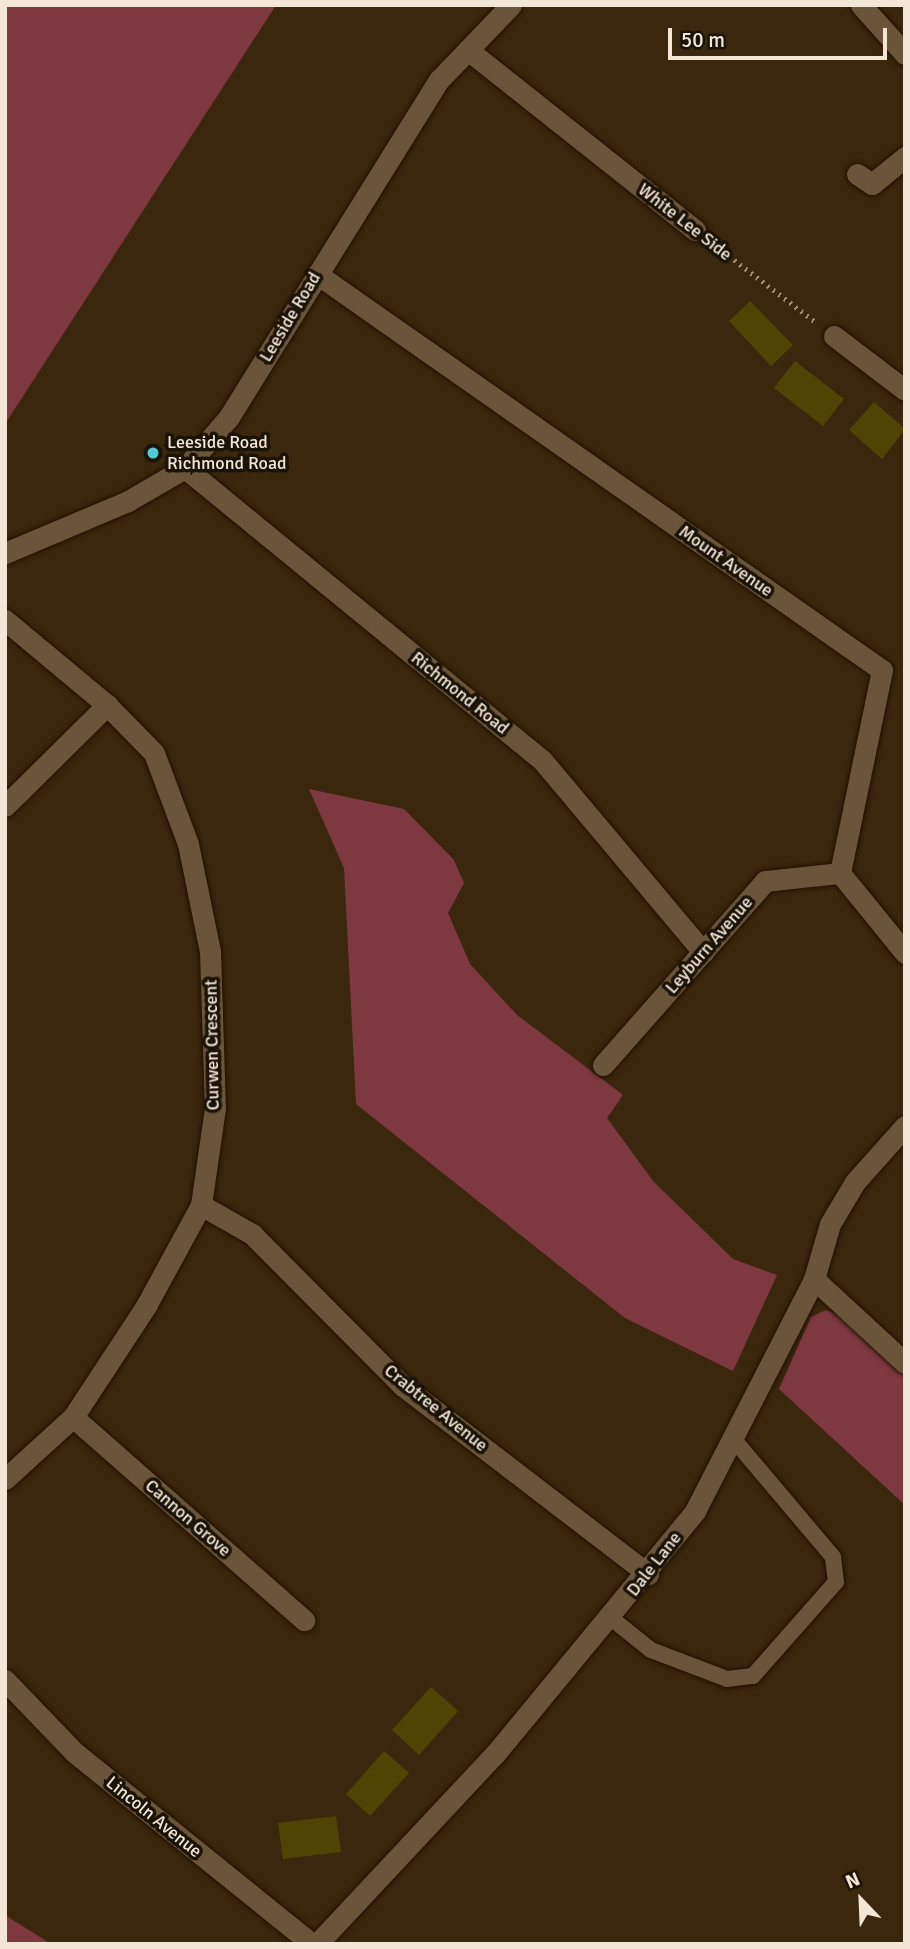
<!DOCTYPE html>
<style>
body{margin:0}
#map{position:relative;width:910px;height:1949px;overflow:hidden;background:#3b270d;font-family:Signika,sans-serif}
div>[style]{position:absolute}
.green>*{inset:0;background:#7e3940}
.building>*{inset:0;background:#504405}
.path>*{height:4.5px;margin-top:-2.25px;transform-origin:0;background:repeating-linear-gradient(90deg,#9c8c78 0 2px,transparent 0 7px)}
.roads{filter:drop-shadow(0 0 2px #220f00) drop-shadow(0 0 2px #220f00)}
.lane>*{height:16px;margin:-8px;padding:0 8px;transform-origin:8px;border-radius:8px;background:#6b553a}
.street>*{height:21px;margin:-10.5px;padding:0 10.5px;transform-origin:10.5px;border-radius:10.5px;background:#6b553a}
.secondary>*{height:21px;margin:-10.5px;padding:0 10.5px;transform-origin:10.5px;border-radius:10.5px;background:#6b553a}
.dots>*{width:19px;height:19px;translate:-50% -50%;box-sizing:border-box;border:4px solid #1b1208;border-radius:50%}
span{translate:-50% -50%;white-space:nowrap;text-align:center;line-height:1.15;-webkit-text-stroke:7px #1b1208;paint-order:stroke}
.street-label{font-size:18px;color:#f3e6d7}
.poi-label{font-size:18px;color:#f3e6d7}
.left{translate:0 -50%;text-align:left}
.frame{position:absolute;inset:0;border:7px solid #f3e6d7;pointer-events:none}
.north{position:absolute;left:826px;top:1865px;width:70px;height:70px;-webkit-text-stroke:5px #1b1208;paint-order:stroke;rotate:337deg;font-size:19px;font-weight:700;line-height:28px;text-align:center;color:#f3e6d7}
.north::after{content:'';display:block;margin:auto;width:24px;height:32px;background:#f3e6d7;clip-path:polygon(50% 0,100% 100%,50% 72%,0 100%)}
.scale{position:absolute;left:668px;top:28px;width:219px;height:32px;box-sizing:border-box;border:4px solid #f3e6d7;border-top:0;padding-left:9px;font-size:21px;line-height:24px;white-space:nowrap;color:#f3e6d7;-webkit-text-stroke:5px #1b1208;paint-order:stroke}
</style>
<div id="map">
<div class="green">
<div style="clip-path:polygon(5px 5px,276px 5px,5px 424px)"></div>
<div style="clip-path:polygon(309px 789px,404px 809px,454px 860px,464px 883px,448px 913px,470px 964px,517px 1015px,623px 1095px,607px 1118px,653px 1181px,733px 1259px,777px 1275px,733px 1371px,625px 1318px,356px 1104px,344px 868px)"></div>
<div style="clip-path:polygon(826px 1310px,843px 1317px,905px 1375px,905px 1505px,779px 1389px,811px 1317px)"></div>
<div style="clip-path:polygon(5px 1915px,51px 1944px,5px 1944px)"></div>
</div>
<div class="building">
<div style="clip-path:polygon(750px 301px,793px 345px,771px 366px,729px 321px)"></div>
<div style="clip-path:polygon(795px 361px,844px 399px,823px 426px,774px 388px)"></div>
<div style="clip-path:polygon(874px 402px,905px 429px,882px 459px,849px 430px)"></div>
<div style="clip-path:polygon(431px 1687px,458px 1711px,419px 1755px,392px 1730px)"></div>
<div style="clip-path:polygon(384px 1751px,409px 1773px,370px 1816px,346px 1794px)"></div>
<div style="clip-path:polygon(336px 1816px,341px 1852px,283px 1859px,278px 1823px)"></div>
</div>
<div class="path">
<div style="left:712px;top:243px;width:132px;rotate:37.3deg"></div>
</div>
<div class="roads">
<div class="lane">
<div style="left:611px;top:1618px;width:51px;rotate:38.7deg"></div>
<div style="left:651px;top:1650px;width:81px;rotate:20.9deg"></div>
<div style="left:727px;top:1679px;width:26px;rotate:-7deg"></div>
<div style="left:753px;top:1676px;width:125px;rotate:-48.6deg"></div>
<div style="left:836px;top:1582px;width:25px;rotate:-97deg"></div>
<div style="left:833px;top:1557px;width:153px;rotate:-130.2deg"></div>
</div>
<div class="street">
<div style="left:468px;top:50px;width:290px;rotate:38.4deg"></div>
<div style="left:857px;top:174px;width:18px;rotate:34deg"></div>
<div style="left:872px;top:184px;width:43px;rotate:-39.3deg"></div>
<div style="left:317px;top:274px;width:690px;rotate:35.03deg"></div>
<div style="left:882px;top:670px;width:207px;rotate:101.7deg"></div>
<div style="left:840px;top:873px;width:103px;rotate:50.9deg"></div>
<div style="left:834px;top:336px;width:89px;rotate:37.3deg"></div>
<div style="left:185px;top:468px;width:461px;rotate:39.3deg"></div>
<div style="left:542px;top:760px;width:251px;rotate:50deg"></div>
<div style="left:5px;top:553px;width:134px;rotate:-22.9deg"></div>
<div style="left:128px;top:501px;width:66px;rotate:-30.1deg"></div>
<div style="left:185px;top:468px;width:67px;rotate:-49.2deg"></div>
<div style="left:229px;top:417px;width:397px;rotate:-58.1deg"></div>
<div style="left:439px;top:80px;width:104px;rotate:-46.2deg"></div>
<div style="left:5px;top:620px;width:133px;rotate:39.8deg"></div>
<div style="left:107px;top:705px;width:67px;rotate:45.6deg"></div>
<div style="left:154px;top:753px;width:97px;rotate:69.5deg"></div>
<div style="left:188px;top:844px;width:109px;rotate:78.4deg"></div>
<div style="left:210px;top:951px;width:157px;rotate:88.2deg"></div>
<div style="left:215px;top:1108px;width:98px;rotate:98.2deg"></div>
<div style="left:201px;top:1205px;width:115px;rotate:118.6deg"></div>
<div style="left:146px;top:1306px;width:133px;rotate:123.3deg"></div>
<div style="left:73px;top:1417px;width:92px;rotate:137.6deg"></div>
<div style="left:5px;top:806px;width:144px;rotate:-44.7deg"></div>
<div style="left:603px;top:1065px;width:245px;rotate:-48.6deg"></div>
<div style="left:765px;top:881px;width:75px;rotate:-6.1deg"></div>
<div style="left:201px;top:1205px;width:59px;rotate:29.6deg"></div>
<div style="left:252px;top:1234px;width:214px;rotate:45.2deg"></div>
<div style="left:403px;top:1386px;width:309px;rotate:37.5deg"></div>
<div style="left:814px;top:1279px;width:124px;rotate:42.7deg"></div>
<div style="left:73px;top:1417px;width:308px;rotate:41.3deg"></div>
<div style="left:5px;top:1680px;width:100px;rotate:46.2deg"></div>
<div style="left:74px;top:1752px;width:306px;rotate:38.9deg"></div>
<div style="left:317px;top:1944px;width:260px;rotate:-46.9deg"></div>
<div style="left:495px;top:1754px;width:315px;rotate:-50.5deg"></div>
<div style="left:695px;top:1511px;width:261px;rotate:-62.8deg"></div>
<div style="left:814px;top:1279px;width:57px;rotate:-73.8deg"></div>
<div style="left:830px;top:1224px;width:49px;rotate:-59.2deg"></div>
<div style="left:855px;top:1182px;width:75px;rotate:-48.2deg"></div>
</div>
<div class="secondary">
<div style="left:861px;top:5px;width:66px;rotate:48.1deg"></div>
</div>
</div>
<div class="dots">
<div style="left:153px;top:453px;background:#52cbd9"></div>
</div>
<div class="street-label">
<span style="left:685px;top:222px;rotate:38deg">White Lee Side</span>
<span style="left:290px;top:317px;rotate:-59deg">Leeside Road</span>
<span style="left:726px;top:561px;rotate:35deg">Mount Avenue</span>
<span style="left:460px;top:693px;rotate:39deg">Richmond Road</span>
<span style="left:709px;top:945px;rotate:-49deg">Leyburn Avenue</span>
<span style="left:212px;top:1045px;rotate:-91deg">Curwen Crescent</span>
<span style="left:436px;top:1408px;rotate:39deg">Crabtree Avenue</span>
<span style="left:188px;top:1518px;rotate:41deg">Cannon Grove</span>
<span style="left:654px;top:1564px;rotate:-52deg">Dale Lane</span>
<span style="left:154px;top:1817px;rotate:39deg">Lincoln Avenue</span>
</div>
<div class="poi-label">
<span class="left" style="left:167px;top:453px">Leeside Road<br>Richmond Road</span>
</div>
<div class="frame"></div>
<div class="north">N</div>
<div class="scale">50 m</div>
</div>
